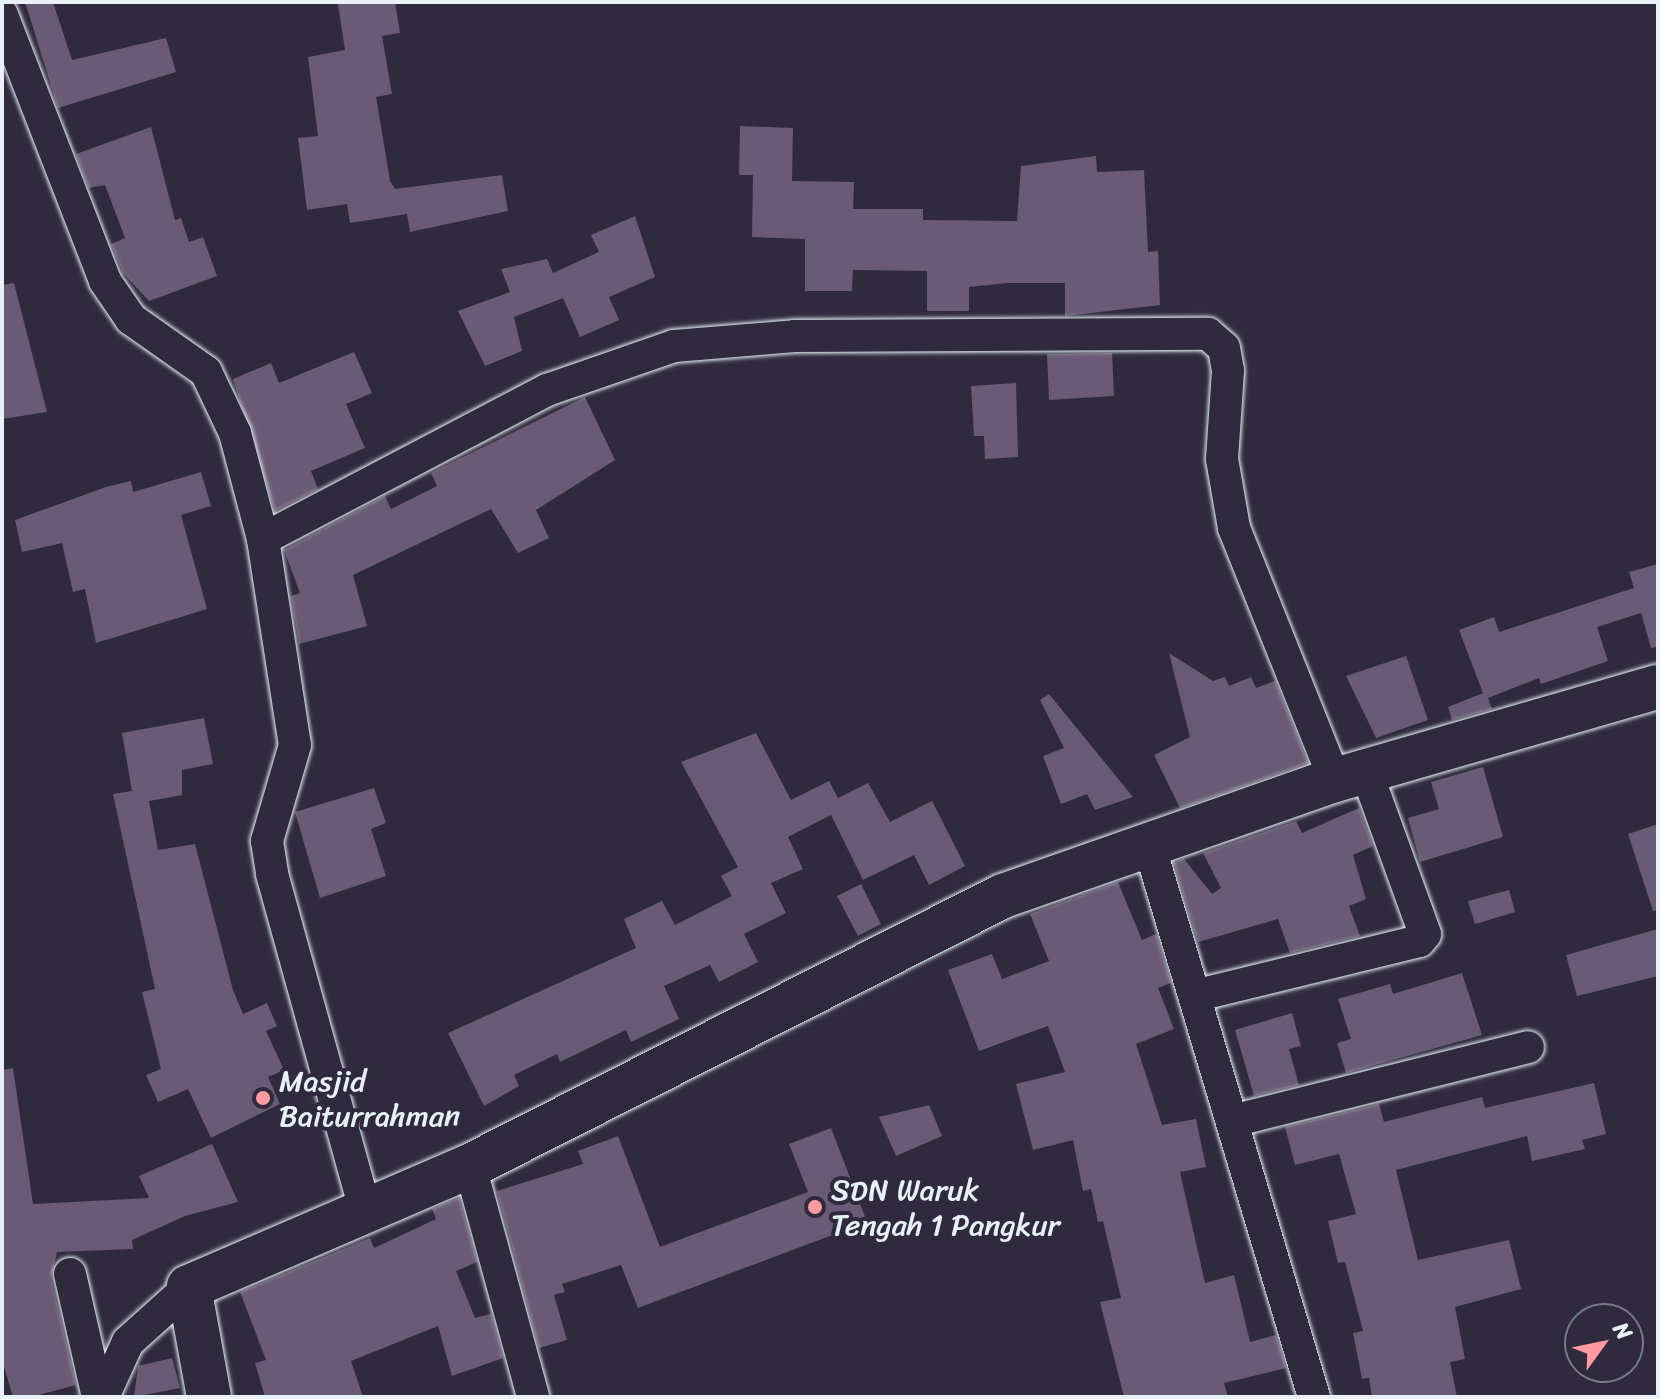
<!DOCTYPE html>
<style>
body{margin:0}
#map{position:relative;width:1660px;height:1399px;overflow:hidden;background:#2f2a3d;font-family:Sriracha,sans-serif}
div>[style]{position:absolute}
.building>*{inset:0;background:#695a75}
.roads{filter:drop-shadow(0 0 2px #e8f1f8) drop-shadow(0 0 2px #e8f1f8)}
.street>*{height:32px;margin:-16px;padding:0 16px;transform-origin:16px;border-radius:16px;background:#2f2a3d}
.secondary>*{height:44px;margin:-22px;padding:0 22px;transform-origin:22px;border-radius:22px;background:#2f2a3d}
.dots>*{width:22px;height:22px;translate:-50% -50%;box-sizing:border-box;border:4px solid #2f2a3d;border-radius:50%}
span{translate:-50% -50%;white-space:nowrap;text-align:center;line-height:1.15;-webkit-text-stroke:8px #2f2a3d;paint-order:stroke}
.poi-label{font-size:30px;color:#e8f1f8}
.left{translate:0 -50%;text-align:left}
.frame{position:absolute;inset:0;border:4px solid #e8f1f8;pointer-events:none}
.north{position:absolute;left:1564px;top:1303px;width:80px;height:80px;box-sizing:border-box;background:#2f2a3d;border:2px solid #797a88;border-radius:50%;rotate:57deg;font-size:22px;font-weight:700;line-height:32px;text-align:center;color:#e8f1f8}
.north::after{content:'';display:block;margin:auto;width:28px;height:36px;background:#ff9aa2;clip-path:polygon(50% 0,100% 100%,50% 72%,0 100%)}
</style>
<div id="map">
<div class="building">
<div style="clip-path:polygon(25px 2px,53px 2px,72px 60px,166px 38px,176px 72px,58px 108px)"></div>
<div style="clip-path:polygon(395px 2px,400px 33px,382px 36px,392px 94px,376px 97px,390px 181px,395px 189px,502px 175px,508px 211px,410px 232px,407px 214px,350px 223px,347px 204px,307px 210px,298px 138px,318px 136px,308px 57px,345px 50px,338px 4px)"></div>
<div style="clip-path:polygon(740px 126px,793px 128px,792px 181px,854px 182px,853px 209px,923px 209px,923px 220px,1017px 221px,1021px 166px,1096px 156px,1097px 172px,1144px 170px,1148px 252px,1158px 251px,1160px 305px,1065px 316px,1065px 283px,1007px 283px,969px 287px,969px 311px,927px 311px,927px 271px,853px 270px,852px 291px,805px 291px,805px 239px,752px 237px,753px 175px,739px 175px)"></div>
<div style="clip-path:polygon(151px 127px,175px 220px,181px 218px,189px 242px,203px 237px,217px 276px,149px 301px,123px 273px,111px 244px,125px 238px,105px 185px,89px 188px,76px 154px)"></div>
<div style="clip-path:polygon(635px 216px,655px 277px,609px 297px,619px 320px,580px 337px,563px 298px,514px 317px,522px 351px,485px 366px,458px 311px,510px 292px,501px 269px,547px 259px,553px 273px,599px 252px,591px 235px)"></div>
<div style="clip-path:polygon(14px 283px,47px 412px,2px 419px,2px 285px)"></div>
<div style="clip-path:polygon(354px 352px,372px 393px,346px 404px,365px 448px,311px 471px,318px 489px,275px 511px,233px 379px,271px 363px,279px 383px)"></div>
<div style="clip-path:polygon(1112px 353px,1114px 396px,1049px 400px,1047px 354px)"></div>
<div style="clip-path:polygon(1016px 383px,1018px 457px,985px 459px,984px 436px,974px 436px,971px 386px)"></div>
<div style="clip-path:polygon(585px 397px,615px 460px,536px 510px,549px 538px,518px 553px,491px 509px,353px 575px,367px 626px,299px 644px,291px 596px,300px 593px,284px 550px,385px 496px,391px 509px,437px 486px,431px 473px)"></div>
<div style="clip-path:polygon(201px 472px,211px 506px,181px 515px,207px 609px,96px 643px,85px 589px,73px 592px,62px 543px,22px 552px,15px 520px,106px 487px,131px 481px,133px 492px)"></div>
<div style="clip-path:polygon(1658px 564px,1658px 647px,1651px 648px,1641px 613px,1597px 627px,1608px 661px,1541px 684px,1539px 678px,1488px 698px,1492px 709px,1452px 720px,1448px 707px,1483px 693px,1459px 630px,1494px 617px,1499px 632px,1634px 588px,1629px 572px)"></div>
<div style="clip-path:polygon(1169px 653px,1213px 681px,1225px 677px,1229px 686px,1251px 677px,1256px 688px,1275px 681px,1308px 763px,1180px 808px,1154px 755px,1190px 737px)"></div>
<div style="clip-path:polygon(1406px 656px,1428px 720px,1376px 738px,1346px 676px)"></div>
<div style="clip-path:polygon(1049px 694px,1133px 797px,1095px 810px,1087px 794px,1061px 804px,1043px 756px,1064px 748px,1040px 700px)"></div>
<div style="clip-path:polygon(204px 718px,213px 764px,182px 770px,182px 795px,149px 801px,158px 850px,195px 844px,233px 990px,243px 1014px,267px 1003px,277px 1026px,266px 1031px,284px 1070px,268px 1077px,280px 1104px,211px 1138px,188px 1089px,158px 1102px,146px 1075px,161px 1069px,142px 992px,155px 989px,113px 794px,132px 791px,122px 733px)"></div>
<div style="clip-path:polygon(756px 733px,791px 800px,829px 781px,838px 798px,868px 783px,890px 822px,932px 801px,965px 866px,929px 885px,914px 855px,863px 880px,831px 815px,788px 837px,803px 869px,771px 883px,786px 913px,744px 934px,758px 962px,719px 982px,710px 965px,664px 986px,679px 1019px,631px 1042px,626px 1030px,560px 1062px,557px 1054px,514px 1075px,519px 1086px,484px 1106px,448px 1033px,636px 948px,624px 919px,662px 901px,675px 925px,732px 896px,721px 876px,738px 867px,681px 762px)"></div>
<div style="clip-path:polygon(1483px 767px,1503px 837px,1420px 862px,1408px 818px,1439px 809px,1431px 782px)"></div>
<div style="clip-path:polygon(374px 788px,386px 823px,371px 829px,386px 876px,320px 898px,295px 812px)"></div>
<div style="clip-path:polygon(1359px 808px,1373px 846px,1353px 855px,1366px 899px,1349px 906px,1360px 936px,1290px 953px,1278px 919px,1198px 942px,1174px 863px,1184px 859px,1212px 894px,1221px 888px,1203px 853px,1296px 821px,1302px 833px)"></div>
<div style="clip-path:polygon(1658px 824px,1658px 910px,1653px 911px,1628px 834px)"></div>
<div style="clip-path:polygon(1118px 882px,1142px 940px,1156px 934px,1171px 983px,1158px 988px,1174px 1029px,1136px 1044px,1162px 1125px,1196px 1119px,1206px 1167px,1180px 1172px,1205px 1283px,1234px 1275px,1250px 1342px,1276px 1335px,1286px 1368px,1224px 1383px,1228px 1397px,1124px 1397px,1100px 1302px,1121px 1298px,1103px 1221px,1098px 1222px,1091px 1189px,1083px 1191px,1073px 1140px,1033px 1150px,1016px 1084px,1065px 1072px,1048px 1026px,979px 1051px,948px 970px,992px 954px,1002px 979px,1049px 961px,1030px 914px)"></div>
<div style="clip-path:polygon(861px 884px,881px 924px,858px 936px,837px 896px)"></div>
<div style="clip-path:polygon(1509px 890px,1515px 912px,1475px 924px,1468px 901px)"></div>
<div style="clip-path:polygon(1658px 929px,1658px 976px,1577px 996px,1566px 955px)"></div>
<div style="clip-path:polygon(1462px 973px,1482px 1035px,1346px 1073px,1337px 1043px,1351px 1039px,1338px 999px,1390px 984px,1393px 994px)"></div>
<div style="clip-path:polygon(1292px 1013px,1301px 1046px,1289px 1049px,1299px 1085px,1254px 1096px,1235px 1030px)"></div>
<div style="clip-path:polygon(13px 1068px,33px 1204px,149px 1198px,139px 1176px,212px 1144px,238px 1202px,185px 1216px,132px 1240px,133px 1249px,57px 1252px,51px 1278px,76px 1385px,31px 1397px,13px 1397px,2px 1360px,2px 1070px)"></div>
<div style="clip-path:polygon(1594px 1083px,1606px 1134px,1582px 1140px,1585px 1149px,1532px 1161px,1527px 1136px,1396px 1170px,1418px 1260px,1509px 1240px,1521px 1289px,1455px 1307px,1465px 1359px,1450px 1362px,1457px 1397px,1372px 1397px,1369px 1378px,1362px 1379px,1353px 1333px,1363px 1331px,1345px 1262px,1338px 1263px,1328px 1221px,1356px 1214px,1339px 1154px,1295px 1165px,1285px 1127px,1379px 1104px,1384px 1122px,1482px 1097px,1485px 1108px)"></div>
<div style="clip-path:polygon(929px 1105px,942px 1136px,896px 1156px,879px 1117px)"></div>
<div style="clip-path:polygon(831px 1128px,867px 1222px,638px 1308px,621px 1265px,562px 1284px,565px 1292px,554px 1295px,567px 1340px,539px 1348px,497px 1191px,583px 1164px,578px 1151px,618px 1136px,660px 1247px,808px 1192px,789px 1144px)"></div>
<div style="clip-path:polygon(459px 1198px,477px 1262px,456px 1271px,475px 1318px,491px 1314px,503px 1358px,452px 1376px,438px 1326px,351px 1361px,363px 1397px,265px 1397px,255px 1363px,266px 1360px,240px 1292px,370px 1238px,374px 1248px,436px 1219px,432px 1209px)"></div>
<div style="clip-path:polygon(172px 1358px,180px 1388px,134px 1397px,138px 1366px)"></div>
</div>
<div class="roads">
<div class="street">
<div style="left:2px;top:15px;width:285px;rotate:68.8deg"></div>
<div style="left:105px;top:281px;width:46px;rotate:55.6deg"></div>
<div style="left:131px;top:319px;width:92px;rotate:35.2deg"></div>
<div style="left:206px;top:372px;width:68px;rotate:64.6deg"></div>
<div style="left:235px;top:433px;width:110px;rotate:75.2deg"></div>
<div style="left:263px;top:539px;width:208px;rotate:81.2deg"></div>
<div style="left:295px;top:745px;width:100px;rotate:106.3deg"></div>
<div style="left:267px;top:841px;width:33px;rotate:81deg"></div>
<div style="left:272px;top:874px;width:348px;rotate:74.5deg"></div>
<div style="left:263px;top:539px;width:321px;rotate:-27.7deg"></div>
<div style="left:547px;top:390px;width:134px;rotate:-19.1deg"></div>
<div style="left:674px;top:346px;width:121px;rotate:-4.7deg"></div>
<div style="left:795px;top:336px;width:413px;rotate:-0.3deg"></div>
<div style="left:1208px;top:334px;width:21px;rotate:41deg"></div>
<div style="left:1224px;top:348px;width:23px;rotate:80deg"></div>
<div style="left:1228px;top:371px;width:88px;rotate:93.9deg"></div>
<div style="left:1222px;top:459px;width:70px;rotate:80.1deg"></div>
<div style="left:1234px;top:528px;width:271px;rotate:68.2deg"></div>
<div style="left:1150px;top:848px;width:573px;rotate:73.37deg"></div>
<div style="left:1198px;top:995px;width:228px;rotate:-13.7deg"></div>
<div style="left:1419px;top:941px;width:9px;rotate:-49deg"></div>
<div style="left:1425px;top:934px;width:173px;rotate:-109.9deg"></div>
<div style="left:1232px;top:1121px;width:305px;rotate:-14deg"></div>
<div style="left:470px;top:1166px;width:239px;rotate:74.7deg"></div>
<div style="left:70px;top:1274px;width:126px;rotate:77.2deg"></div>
<div style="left:103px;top:1397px;width:60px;rotate:-65.6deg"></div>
<div style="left:128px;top:1342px;width:82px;rotate:-42deg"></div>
</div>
<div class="secondary">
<div style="left:209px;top:1397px;width:112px;rotate:-100.3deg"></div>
<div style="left:189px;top:1287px;width:306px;rotate:-23.3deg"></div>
<div style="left:470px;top:1166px;width:597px;rotate:-26.87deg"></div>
<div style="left:1003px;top:896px;width:352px;rotate:-19.3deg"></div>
<div style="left:1335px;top:780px;width:336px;rotate:-16.1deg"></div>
</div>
</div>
<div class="dots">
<div style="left:263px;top:1098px;background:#ff9aa2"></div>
<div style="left:815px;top:1207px;background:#ff9aa2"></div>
</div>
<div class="poi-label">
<span class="left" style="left:279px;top:1098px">Masjid<br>Baiturrahman</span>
<span class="left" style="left:831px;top:1207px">SDN Waruk<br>Tengah 1 Pangkur</span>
</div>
<div class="frame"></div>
<div class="north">N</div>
</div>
